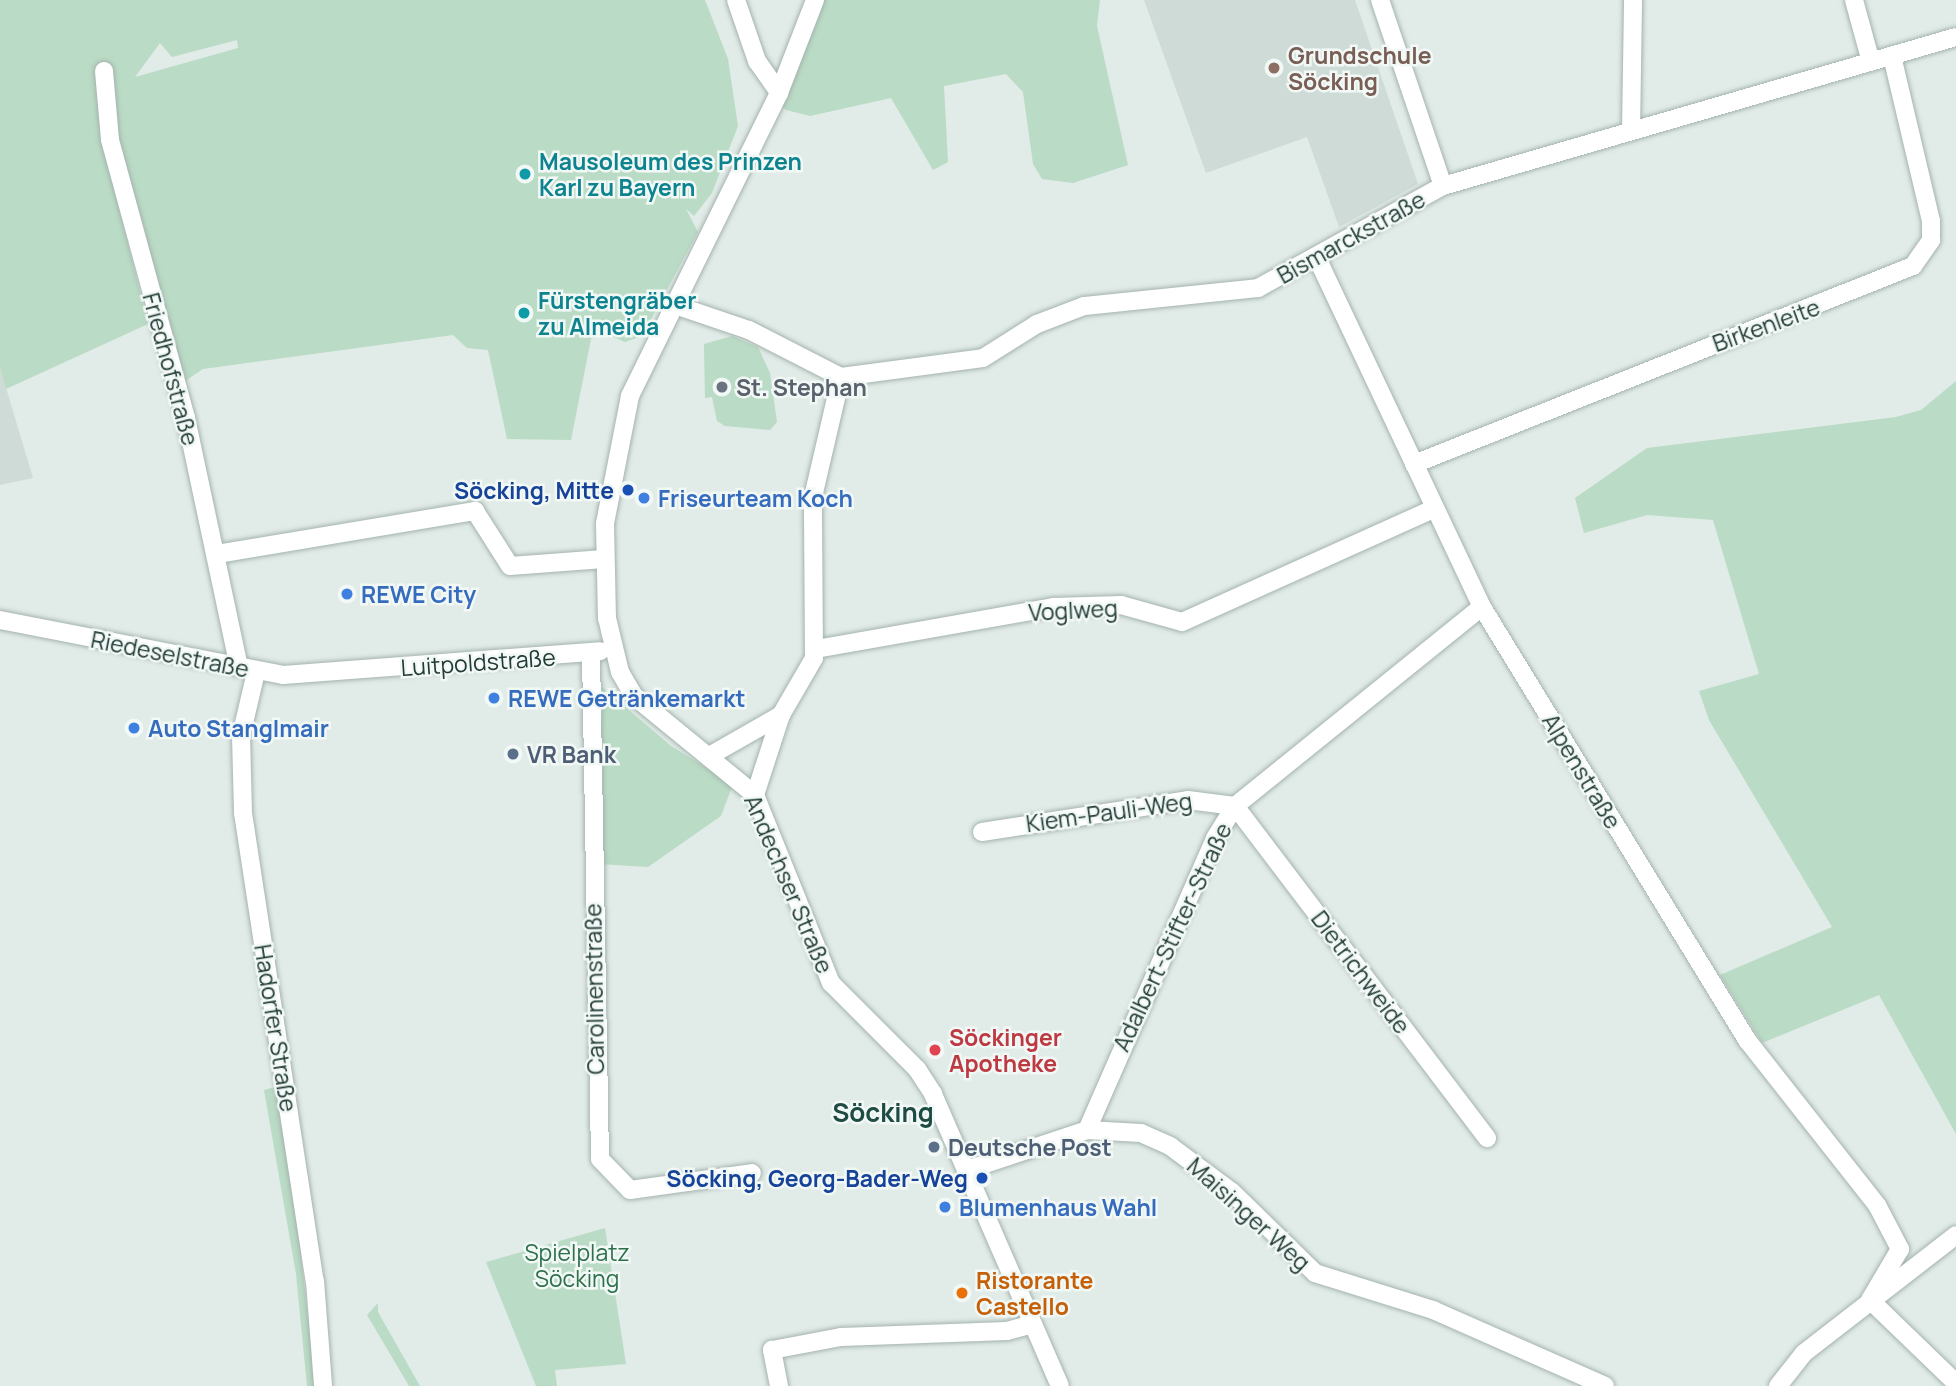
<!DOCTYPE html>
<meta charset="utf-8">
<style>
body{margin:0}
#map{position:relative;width:1956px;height:1386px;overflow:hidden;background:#e1ebe7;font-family:Manrope,sans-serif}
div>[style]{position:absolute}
.built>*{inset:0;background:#cfdbd6}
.green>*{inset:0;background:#badbc5}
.roads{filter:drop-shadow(0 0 2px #a4b3ae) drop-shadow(0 0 2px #a4b3ae)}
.minor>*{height:18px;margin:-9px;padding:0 9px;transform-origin:9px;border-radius:9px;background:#fff}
.dots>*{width:19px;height:19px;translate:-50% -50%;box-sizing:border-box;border:4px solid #f1f8f5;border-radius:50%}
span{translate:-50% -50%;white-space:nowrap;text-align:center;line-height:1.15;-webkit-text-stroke:5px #f1f8f5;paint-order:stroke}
.education-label{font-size:23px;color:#785e54;font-weight:700}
.left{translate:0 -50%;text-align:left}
.culture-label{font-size:23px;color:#0d838f;font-weight:700}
.street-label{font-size:23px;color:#223b36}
.worship-label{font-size:23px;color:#5b616d;font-weight:700}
.transit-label{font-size:23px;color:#164399;font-weight:700}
.right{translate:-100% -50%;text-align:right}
.shop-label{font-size:23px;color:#366cbe;font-weight:700}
.service-label{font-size:23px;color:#4e5e75;font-weight:700}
.health-label{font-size:23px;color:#be3a42;font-weight:700}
.park-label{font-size:23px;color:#2d704c}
.food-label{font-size:23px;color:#c56008;font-weight:700}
.quarter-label{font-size:26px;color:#1e4c44;font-weight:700}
</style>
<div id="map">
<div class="built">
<div style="clip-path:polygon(1144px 0,1355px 0,1418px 184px,1339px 227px,1307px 137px,1206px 173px)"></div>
<div style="clip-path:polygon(0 368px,33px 478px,0 485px)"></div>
</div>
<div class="green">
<div style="clip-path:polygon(evenodd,0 0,705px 0,728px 59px,738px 126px,712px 193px,694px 216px,686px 209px,698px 232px,642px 336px,625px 342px,602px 332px,591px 339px,571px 440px,507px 439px,488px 350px,467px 348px,453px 335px,203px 369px,185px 381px,111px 116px,100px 133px,148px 324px,6px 389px,0 368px,0 0,237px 40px,238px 48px,135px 77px,160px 43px,172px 57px,237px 40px)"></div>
<div style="clip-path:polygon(821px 0,1100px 0,1097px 26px,1128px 165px,1073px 183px,1042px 179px,1033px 164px,1023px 92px,1006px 74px,944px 86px,948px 162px,933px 170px,891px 98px,810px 116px,786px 110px,781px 106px)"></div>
<div style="clip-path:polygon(732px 336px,758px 347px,770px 373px,777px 422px,770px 430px,725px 426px,717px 421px,712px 397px,705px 398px,704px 344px)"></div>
<div style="clip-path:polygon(1956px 381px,1956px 1134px,1879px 995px,1762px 1043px,1720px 975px,1832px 927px,1709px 720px,1699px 691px,1759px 674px,1713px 520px,1647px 515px,1584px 533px,1575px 498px,1647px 448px,1896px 417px,1921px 410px)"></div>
<div style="clip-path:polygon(602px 687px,671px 746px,733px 784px,721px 816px,648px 867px,599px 864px)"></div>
<div style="clip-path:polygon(275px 1087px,296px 1215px,316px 1386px,307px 1386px,296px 1274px,264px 1090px)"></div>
<div style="clip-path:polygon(605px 1228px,626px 1364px,555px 1370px,557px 1386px,536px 1386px,486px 1262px)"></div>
<div style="clip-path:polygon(378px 1303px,378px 1312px,420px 1386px,409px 1386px,367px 1315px)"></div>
</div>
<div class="roads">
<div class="minor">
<div style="left:736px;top:0;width:65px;rotate:71deg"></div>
<div style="left:757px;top:61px;width:39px;rotate:55deg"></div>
<div style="left:815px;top:0;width:100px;rotate:111.2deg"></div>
<div style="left:779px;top:93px;width:338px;rotate:116.2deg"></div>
<div style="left:630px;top:396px;width:130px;rotate:101.1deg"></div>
<div style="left:605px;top:524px;width:94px;rotate:88.8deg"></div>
<div style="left:607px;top:618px;width:56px;rotate:76.5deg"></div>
<div style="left:620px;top:672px;width:28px;rotate:60deg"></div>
<div style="left:634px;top:696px;width:156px;rotate:39.3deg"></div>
<div style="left:755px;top:795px;width:203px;rotate:68deg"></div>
<div style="left:831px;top:983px;width:122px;rotate:45deg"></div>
<div style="left:917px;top:1069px;width:30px;rotate:57deg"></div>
<div style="left:933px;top:1094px;width:318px;rotate:66.5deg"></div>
<div style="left:1380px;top:0;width:196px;rotate:71.3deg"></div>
<div style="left:1854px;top:0;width:64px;rotate:74.7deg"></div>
<div style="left:104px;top:71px;width:69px;rotate:85deg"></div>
<div style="left:110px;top:140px;width:288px;rotate:74.7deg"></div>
<div style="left:186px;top:418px;width:255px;rotate:78deg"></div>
<div style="left:1631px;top:131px;width:131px;rotate:-89.1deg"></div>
<div style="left:1318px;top:260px;width:384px;rotate:64.7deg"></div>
<div style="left:1482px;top:607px;width:508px;rotate:58.53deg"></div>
<div style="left:1747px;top:1040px;width:210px;rotate:51.8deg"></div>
<div style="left:1877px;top:1205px;width:50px;rotate:62.4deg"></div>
<div style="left:1900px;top:1249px;width:59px;rotate:120.5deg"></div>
<div style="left:1870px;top:1300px;width:120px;rotate:44deg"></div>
<div style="left:672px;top:304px;width:81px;rotate:18.7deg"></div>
<div style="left:749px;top:330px;width:103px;rotate:27.1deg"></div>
<div style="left:841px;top:377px;width:143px;rotate:-7.6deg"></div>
<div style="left:983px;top:358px;width:64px;rotate:-32.2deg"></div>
<div style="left:1037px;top:324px;width:50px;rotate:-21deg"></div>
<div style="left:1084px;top:306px;width:175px;rotate:-5.9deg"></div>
<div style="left:1258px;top:288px;width:211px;rotate:-28.9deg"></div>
<div style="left:1443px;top:186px;width:534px;rotate:-16.2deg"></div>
<div style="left:1414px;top:464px;width:537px;rotate:-21.64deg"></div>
<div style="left:1913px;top:266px;width:32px;rotate:-55deg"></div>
<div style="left:1931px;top:240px;width:19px;rotate:-90deg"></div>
<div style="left:1931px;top:221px;width:170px;rotate:-103.3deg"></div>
<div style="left:217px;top:554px;width:262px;rotate:-9.5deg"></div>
<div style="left:475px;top:511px;width:65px;rotate:57.5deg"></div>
<div style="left:510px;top:566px;width:94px;rotate:-4.3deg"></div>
<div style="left:0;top:620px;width:288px;rotate:11deg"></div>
<div style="left:283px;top:675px;width:318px;rotate:-4.3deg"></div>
<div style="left:816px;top:649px;width:241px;rotate:-10deg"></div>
<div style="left:1053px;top:607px;width:68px;rotate:-1.7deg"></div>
<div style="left:1121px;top:605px;width:63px;rotate:15.6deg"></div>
<div style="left:1182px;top:622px;width:275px;rotate:-24.2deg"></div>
<div style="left:591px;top:653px;width:506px;rotate:88.98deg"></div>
<div style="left:600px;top:1159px;width:43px;rotate:45.9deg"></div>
<div style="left:630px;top:1190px;width:123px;rotate:-7.9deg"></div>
<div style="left:256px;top:672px;width:66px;rotate:103.2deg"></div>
<div style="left:241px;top:736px;width:77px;rotate:88.5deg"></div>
<div style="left:243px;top:813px;width:474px;rotate:81.3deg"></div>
<div style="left:315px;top:1281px;width:105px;rotate:85.6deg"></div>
<div style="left:711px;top:755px;width:81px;rotate:-29.7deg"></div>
<div style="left:781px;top:715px;width:66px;rotate:-59.9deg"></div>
<div style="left:814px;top:658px;width:161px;rotate:-90.4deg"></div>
<div style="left:813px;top:497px;width:123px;rotate:-76.9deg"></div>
<div style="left:755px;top:795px;width:84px;rotate:-72deg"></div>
<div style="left:982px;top:832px;width:208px;rotate:-8.8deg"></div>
<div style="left:1188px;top:800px;width:47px;rotate:7.3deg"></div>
<div style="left:1235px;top:806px;width:417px;rotate:52.8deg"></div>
<div style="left:1087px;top:1130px;width:319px;rotate:-66.3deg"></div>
<div style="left:1215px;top:838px;width:38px;rotate:-58deg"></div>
<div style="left:1235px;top:806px;width:317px;rotate:-38.9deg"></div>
<div style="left:967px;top:1170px;width:126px;rotate:-18.4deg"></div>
<div style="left:1087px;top:1130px;width:54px;rotate:3.2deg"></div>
<div style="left:1141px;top:1133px;width:32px;rotate:24deg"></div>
<div style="left:1170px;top:1146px;width:77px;rotate:36.6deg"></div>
<div style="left:1232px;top:1192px;width:116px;rotate:44.3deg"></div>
<div style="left:1315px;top:1273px;width:124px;rotate:17.4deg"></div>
<div style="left:1433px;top:1310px;width:188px;rotate:23.8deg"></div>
<div style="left:779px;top:1386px;width:37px;rotate:-101deg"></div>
<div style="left:772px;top:1350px;width:70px;rotate:-10.7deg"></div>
<div style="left:841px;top:1337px;width:166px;rotate:-2.1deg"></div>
<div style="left:1007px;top:1331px;width:24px;rotate:-15deg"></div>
<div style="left:1778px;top:1386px;width:42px;rotate:-51.8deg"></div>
<div style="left:1804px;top:1353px;width:192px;rotate:-37.8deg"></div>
</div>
</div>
<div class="dots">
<div style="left:1274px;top:68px;background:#8d6e63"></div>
<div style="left:525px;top:174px;background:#0f9aa8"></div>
<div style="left:524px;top:313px;background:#0f9aa8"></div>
<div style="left:722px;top:387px;background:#6b7280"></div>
<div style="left:628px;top:490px;background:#1a4fb4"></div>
<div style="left:644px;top:498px;background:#3f7fe0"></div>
<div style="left:347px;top:594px;background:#3f7fe0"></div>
<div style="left:494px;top:698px;background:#3f7fe0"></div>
<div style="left:134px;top:728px;background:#3f7fe0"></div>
<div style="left:513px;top:754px;background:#5c6f8a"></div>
<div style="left:935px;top:1050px;background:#e0444e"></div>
<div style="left:934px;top:1147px;background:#5c6f8a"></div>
<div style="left:982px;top:1178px;background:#1a4fb4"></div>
<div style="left:945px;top:1207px;background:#3f7fe0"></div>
<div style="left:962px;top:1293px;background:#e8710a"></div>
</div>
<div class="education-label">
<span class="left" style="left:1288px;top:68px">Grundschule<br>Söcking</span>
</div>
<div class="culture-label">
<span class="left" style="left:539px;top:174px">Mausoleum des Prinzen<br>Karl zu Bayern</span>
<span class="left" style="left:538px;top:313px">Fürstengräber<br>zu Almeida</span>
</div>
<div class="street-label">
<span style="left:1351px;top:237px;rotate:-29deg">Bismarckstraße</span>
<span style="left:1766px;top:325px;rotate:-20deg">Birkenleite</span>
<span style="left:171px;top:369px;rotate:75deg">Friedhofstraße</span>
<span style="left:1073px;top:610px;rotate:-3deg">Voglweg</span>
<span style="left:170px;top:654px;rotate:11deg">Riedeselstraße</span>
<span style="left:478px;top:662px;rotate:-4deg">Luitpoldstraße</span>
<span style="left:1582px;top:771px;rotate:59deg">Alpenstraße</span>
<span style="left:1109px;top:812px;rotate:-8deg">Kiem-Pauli-Weg</span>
<span style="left:789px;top:884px;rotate:67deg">Andechser Straße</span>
<span style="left:1172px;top:937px;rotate:-65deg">Adalbert-Stifter-Straße</span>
<span style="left:1361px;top:972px;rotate:53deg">Dietrichweide</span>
<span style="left:594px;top:989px;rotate:-91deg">Carolinenstraße</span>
<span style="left:276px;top:1028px;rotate:81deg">Hadorfer Straße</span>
<span style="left:1249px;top:1214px;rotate:42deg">Maisinger Weg</span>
</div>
<div class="worship-label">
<span class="left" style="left:736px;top:387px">St. Stephan</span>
</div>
<div class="transit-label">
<span class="right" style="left:614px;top:490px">Söcking, Mitte</span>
<span class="right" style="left:968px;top:1178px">Söcking, Georg-Bader-Weg</span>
</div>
<div class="shop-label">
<span class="left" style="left:658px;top:498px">Friseurteam Koch</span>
<span class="left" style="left:361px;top:594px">REWE City</span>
<span class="left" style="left:508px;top:698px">REWE Getränkemarkt</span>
<span class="left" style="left:148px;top:728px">Auto Stanglmair</span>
<span class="left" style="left:959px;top:1207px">Blumenhaus Wahl</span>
</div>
<div class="service-label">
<span class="left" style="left:527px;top:754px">VR Bank</span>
<span class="left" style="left:948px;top:1147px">Deutsche Post</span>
</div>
<div class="health-label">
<span class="left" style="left:949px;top:1050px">Söckinger<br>Apotheke</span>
</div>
<div class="park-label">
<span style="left:577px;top:1265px">Spielplatz<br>Söcking</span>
</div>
<div class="food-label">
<span class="left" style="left:976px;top:1293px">Ristorante<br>Castello</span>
</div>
<div class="quarter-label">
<span style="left:883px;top:1113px">Söcking</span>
</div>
</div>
